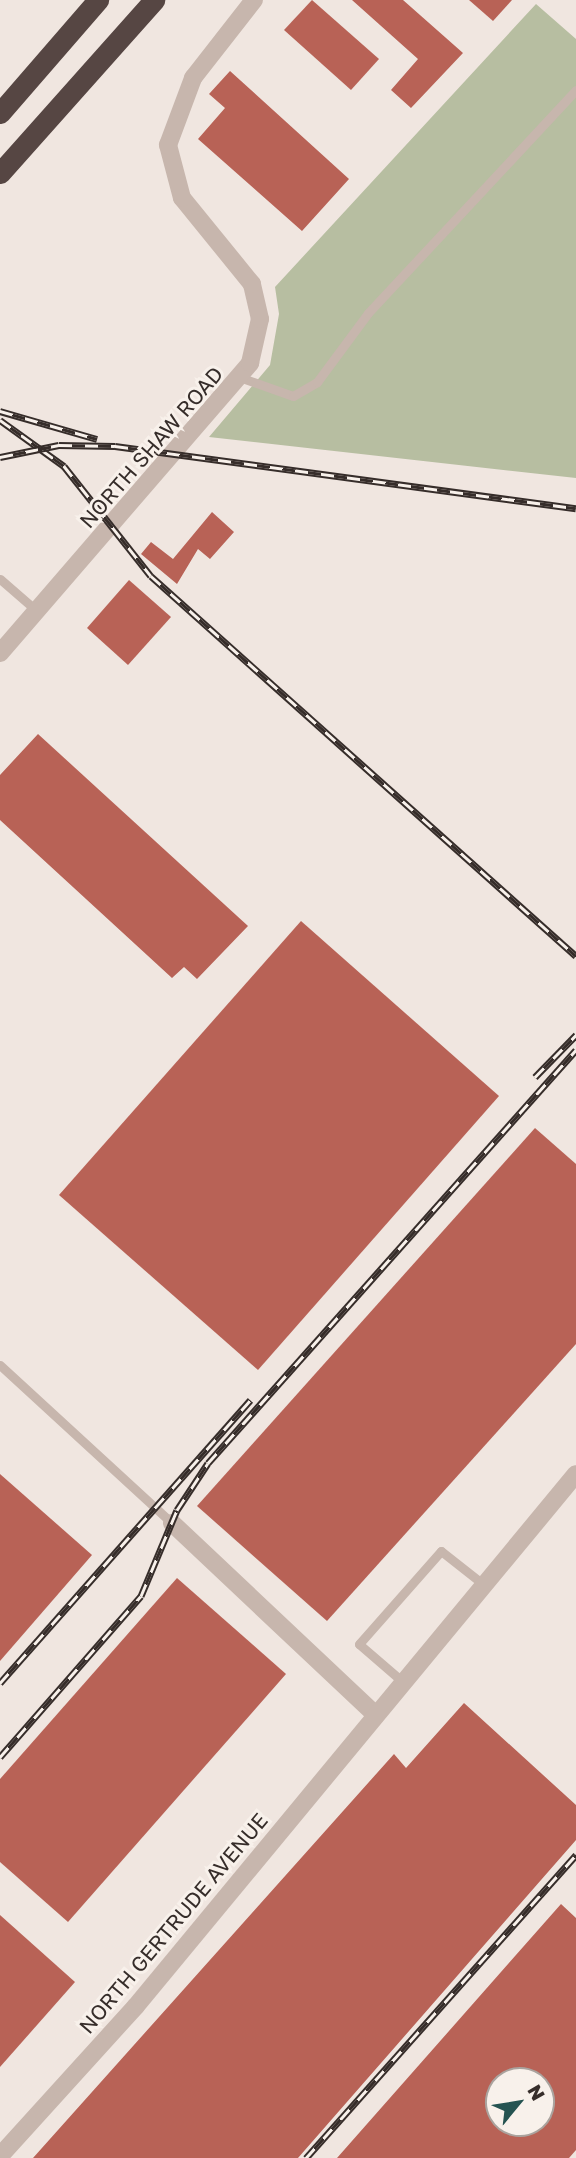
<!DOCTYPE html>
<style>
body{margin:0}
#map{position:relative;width:576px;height:2158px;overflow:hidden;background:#f0e6e0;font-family:"Golos Text",sans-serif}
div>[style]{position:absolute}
.green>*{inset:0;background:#b7bea1}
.building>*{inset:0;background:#b86256}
.lane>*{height:9px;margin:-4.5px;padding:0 4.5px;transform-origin:4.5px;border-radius:4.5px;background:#c7b6ad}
.street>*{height:18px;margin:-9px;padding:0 9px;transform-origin:9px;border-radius:9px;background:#c7b6ad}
.highway>*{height:21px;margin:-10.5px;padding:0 10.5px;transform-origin:10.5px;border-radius:10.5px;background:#564643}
.rail>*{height:7px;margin-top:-3.5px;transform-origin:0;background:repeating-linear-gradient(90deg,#f8f1eb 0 13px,#362d2a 0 26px);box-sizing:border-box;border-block:2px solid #362d2a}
span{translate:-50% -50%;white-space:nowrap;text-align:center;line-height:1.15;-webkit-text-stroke:6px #f8f1eb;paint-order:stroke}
.street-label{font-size:21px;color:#362d2a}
.north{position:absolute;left:485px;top:2067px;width:70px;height:70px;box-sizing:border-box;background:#f8f1eb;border:2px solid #aaa39e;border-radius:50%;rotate:60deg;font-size:19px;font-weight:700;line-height:28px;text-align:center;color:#362d2a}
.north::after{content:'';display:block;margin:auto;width:24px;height:32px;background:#255351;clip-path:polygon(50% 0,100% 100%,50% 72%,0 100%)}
</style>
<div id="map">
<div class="green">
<div style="clip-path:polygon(536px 4px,576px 39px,576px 478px,209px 437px,270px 365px,279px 314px,275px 287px)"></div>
</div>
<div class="building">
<div style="clip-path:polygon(312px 0,379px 59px,351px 90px,284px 30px)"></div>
<div style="clip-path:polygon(352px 0,403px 0,463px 53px,411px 108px,391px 90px,418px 59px)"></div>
<div style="clip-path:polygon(469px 0,512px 0,493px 21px)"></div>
<div style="clip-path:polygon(230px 71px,349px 179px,302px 231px,198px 139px,225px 108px,209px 94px)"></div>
<div style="clip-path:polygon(212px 512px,234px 532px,210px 559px,198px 549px,177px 584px,141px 554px,151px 542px,173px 559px)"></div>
<div style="clip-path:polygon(129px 580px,171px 617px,128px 665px,87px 628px)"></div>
<div style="clip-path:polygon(38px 734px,248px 926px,197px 979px,184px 967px,172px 978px,0 820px,0 775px)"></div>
<div style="clip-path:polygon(301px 921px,499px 1096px,258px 1370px,59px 1195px)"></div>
<div style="clip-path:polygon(535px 1128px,576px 1164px,576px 1344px,327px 1621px,197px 1506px)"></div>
<div style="clip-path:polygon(0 1474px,92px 1555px,0 1661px)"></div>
<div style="clip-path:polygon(177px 1578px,286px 1674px,68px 1922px,0 1862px,0 1779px)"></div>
<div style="clip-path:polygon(464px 1703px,576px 1805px,576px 1840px,298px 2158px,33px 2158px,394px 1754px,406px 1768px)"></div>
<div style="clip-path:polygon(evenodd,561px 1904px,576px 1918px,576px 2150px,569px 2158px,337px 2158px,561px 1904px,499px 2081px,541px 2081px,541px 2123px,499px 2123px,499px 2081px)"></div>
<div style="clip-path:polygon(0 1915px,75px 1982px,0 2067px)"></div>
</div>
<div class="lane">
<div style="left:242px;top:378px;width:54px;rotate:19.4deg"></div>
<div style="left:293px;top:396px;width:28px;rotate:-30deg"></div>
<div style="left:317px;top:382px;width:86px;rotate:-53.5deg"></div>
<div style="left:368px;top:313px;width:305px;rotate:-47deg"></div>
<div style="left:0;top:579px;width:49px;rotate:40.9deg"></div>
<div style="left:0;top:1365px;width:234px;rotate:42.6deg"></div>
<div style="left:403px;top:1682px;width:58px;rotate:-139.2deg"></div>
<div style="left:359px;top:1644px;width:124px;rotate:-48.6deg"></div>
<div style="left:441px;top:1551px;width:55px;rotate:38.3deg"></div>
</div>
<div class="street">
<div style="left:0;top:653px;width:383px;rotate:-49.2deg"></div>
<div style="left:250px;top:363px;width:45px;rotate:-77.2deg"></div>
<div style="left:260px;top:319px;width:36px;rotate:-103deg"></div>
<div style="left:252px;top:284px;width:111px;rotate:-129.1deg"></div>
<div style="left:182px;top:198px;width:55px;rotate:-104.8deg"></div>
<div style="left:168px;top:145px;width:72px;rotate:-69.5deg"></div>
<div style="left:193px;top:78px;width:99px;rotate:-52deg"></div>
<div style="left:172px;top:1523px;width:280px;rotate:43.3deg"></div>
<div style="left:0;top:2156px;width:202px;rotate:-47.8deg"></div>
<div style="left:136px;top:2006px;width:690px;rotate:-50.41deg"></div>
</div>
<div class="highway">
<div style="left:0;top:113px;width:150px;rotate:-49.1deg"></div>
<div style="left:0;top:173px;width:232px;rotate:-48.3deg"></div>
</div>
<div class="rail">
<div style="left:0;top:411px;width:101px;rotate:16.1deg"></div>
<div style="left:0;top:420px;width:79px;rotate:35.7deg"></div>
<div style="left:64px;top:466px;width:140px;rotate:51.7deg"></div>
<div style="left:151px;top:576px;width:570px;rotate:41.8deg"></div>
<div style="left:0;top:457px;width:60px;rotate:-11.5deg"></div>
<div style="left:59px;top:445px;width:56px;rotate:1deg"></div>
<div style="left:115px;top:446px;width:465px;rotate:7.7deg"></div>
<div style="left:535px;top:1077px;width:59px;rotate:-45.7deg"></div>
<div style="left:0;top:1683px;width:378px;rotate:-48.5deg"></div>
<div style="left:0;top:1757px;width:214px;rotate:-48.8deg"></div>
<div style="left:141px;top:1596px;width:93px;rotate:-67.3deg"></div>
<div style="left:177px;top:1510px;width:56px;rotate:-56.6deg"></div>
<div style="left:208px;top:1463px;width:553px;rotate:-48.3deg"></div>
<div style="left:306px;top:2158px;width:406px;rotate:-48.3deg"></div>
</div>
<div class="street-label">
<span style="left:151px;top:447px;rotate:-49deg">NORTH SHAW ROAD</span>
<span style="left:173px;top:1923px;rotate:-50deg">NORTH GERTRUDE AVENUE</span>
</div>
<div class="north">N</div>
</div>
